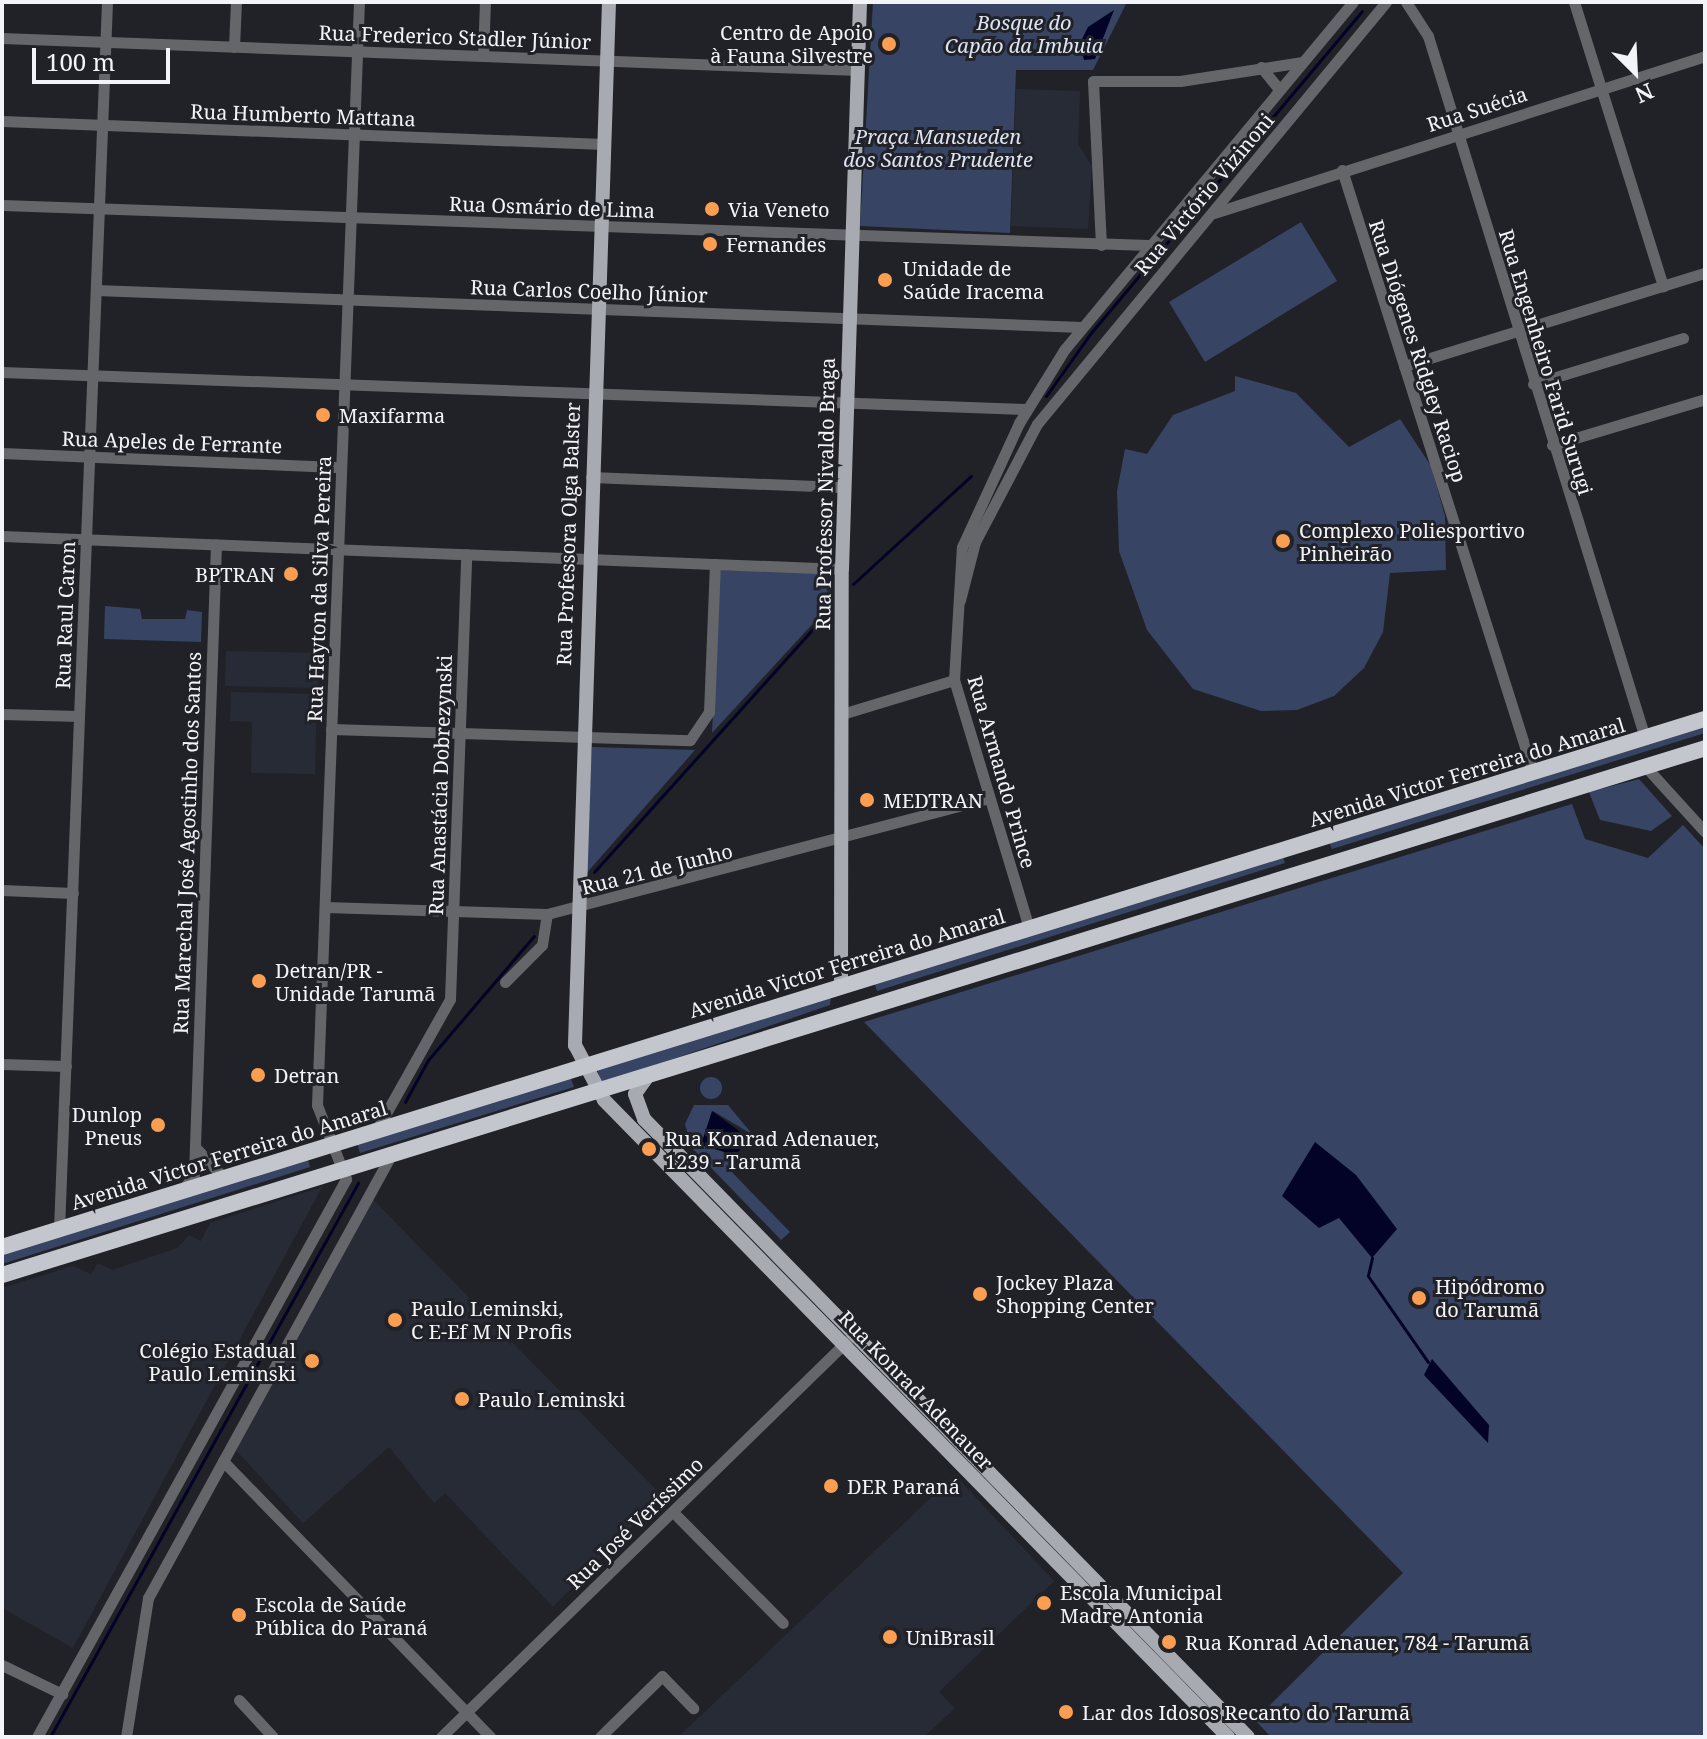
<!DOCTYPE html>
<meta charset="utf-8">
<style>
body{margin:0}
#map{position:relative;width:1707px;height:1739px;overflow:hidden;background:#202228;font-family:"Noto Serif",serif}
div>[style]{position:absolute}
.built>*{inset:0;background:#272b36}
.green>*{inset:0;background:#384464}
.round{border-radius:50%}
.water>*{inset:0;background:#020327}
.stream>*{height:3px;margin:-1.5px;padding:0 1.5px;transform-origin:1.5px;border-radius:1.5px;background:#020327}
.minor>*{height:11px;margin:-5.5px;padding:0 5.5px;transform-origin:5.5px;border-radius:5.5px;background:#656669}
.major>*{height:14px;margin:-7px;padding:0 7px;transform-origin:7px;border-radius:7px;background:#a8aab1}
.highway>*{height:16px;margin:-8px;padding:0 8px;transform-origin:8px;border-radius:8px;background:#c3c6cd}
.dots>*{width:22px;height:22px;translate:-50% -50%;box-sizing:border-box;border:4px solid #202228;border-radius:50%}
span{translate:-50% -50%;white-space:nowrap;text-align:center;line-height:1.15;-webkit-text-stroke:6px #202228;paint-order:stroke}
.park-label{font-size:20px;color:#dee4f3;font-style:italic}
.poi-label{font-size:20px;color:#f2f4f8}
.right{translate:-100% -50%;text-align:right}
.left{translate:0 -50%;text-align:left}
.street-label{font-size:20px;color:#f2f4f8}
.frame{position:absolute;inset:0;border:4px solid #f2f4f8;pointer-events:none}
.north{position:absolute;left:1595px;top:32px;width:80px;height:80px;-webkit-text-stroke:6px #202228;paint-order:stroke;rotate:156deg;font-size:22px;font-weight:700;line-height:32px;text-align:center;color:#f2f4f8}
.north::after{content:'';display:block;margin:auto;width:28px;height:36px;background:#f2f4f8;clip-path:polygon(50% 0,100% 100%,50% 72%,0 100%)}
.scale{position:absolute;left:32px;top:48px;width:138px;height:36px;box-sizing:border-box;border:4px solid #f2f4f8;border-top:0;padding-left:10px;font-size:24px;line-height:28px;white-space:nowrap;color:#f2f4f8;-webkit-text-stroke:6px #202228;paint-order:stroke}
</style>
<div id="map">
<div class="built">
<div style="clip-path:polygon(1016px 89px,1080px 91px,1078px 144px,1092px 166px,1088px 229px,1011px 226px)"></div>
<div style="clip-path:polygon(226px 651px,319px 653px,318px 688px,225px 686px)"></div>
<div style="clip-path:polygon(231px 692px,317px 694px,315px 774px,251px 773px,252px 722px,230px 721px)"></div>
<div style="clip-path:polygon(322px 1187px,73px 1648px,2px 1608px,2px 1288px,73px 1266px,91px 1274px,98px 1263px,112px 1270px,177px 1248px,189px 1235px,201px 1241px,210px 1223px)"></div>
<div style="clip-path:polygon(369px 1195px,662px 1496px,553px 1607px,445px 1493px,434px 1503px,389px 1447px,303px 1523px,232px 1446px)"></div>
<div style="clip-path:polygon(955px 1475px,1054px 1581px,939px 1692px,955px 1708px,924px 1737px,678px 1737px)"></div>
</div>
<div class="green">
<div style="clip-path:polygon(873px 2px,1127px 2px,1093px 70px,1016px 70px,1010px 233px,860px 226px)"></div>
<div style="clip-path:polygon(1301px 222px,1337px 281px,1205px 362px,1169px 302px)"></div>
<div style="clip-path:polygon(1235px 376px,1296px 393px,1349px 447px,1400px 419px,1431px 466px,1445px 516px,1446px 570px,1390px 573px,1383px 632px,1364px 668px,1334px 696px,1297px 710px,1261px 711px,1193px 689px,1147px 630px,1119px 551px,1117px 491px,1125px 449px,1147px 454px,1173px 415px,1235px 391px)"></div>
<div style="clip-path:polygon(720px 570px,830px 573px,830px 605px,712px 733px)"></div>
<div style="clip-path:polygon(105px 606px,140px 609px,142px 619px,185px 619px,187px 610px,202px 612px,201px 642px,104px 639px)"></div>
<div style="clip-path:polygon(1705px 725px,1705px 733px,1332px 849px,1329px 842px)"></div>
<div style="clip-path:polygon(592px 747px,695px 750px,584px 876px)"></div>
<div style="clip-path:polygon(1639px 779px,1672px 816px,1651px 831px,1600px 820px,1589px 792px)"></div>
<div style="clip-path:polygon(1572px 804px,1585px 839px,1648px 858px,1683px 825px,1705px 849px,1705px 1737px,1271px 1737px,1255px 1720px,1403px 1573px,864px 1022px)"></div>
<div style="clip-path:polygon(1282px 854px,1285px 863px,877px 991px,874px 982px)"></div>
<div style="clip-path:polygon(831px 995px,830px 1005px,638px 1071px,601px 1082px,597px 1069px)"></div>
<div style="clip-path:polygon(570px 1076px,574px 1087px,360px 1153px,357px 1143px)"></div>
<div class="round" style="left:700px;top:1077px;width:22px;height:22px"></div>
<div style="clip-path:polygon(694px 1105px,728px 1105px,753px 1135px,713px 1111px,701px 1145px,735px 1155px,727px 1167px,790px 1232px,781px 1240px,692px 1148px,685px 1124px)"></div>
<div style="clip-path:polygon(308px 1159px,310px 1167px,2px 1264px,2px 1253px)"></div>
</div>
<div class="water">
<div style="clip-path:polygon(1114px 10px,1095px 59px,1084px 60px,1080px 43px,1088px 27px)"></div>
<div style="clip-path:polygon(712px 1111px,750px 1139px,735px 1155px,701px 1145px)"></div>
<div style="clip-path:polygon(1315px 1142px,1356px 1175px,1397px 1229px,1372px 1258px,1339px 1218px,1319px 1228px,1282px 1196px)"></div>
<div style="clip-path:polygon(1432px 1359px,1489px 1425px,1488px 1443px,1424px 1375px)"></div>
</div>
<div class="stream">
<div style="left:1046px;top:396px;width:76px;rotate:-54.6deg"></div>
<div style="left:1090px;top:334px;width:422px;rotate:-49.9deg"></div>
<div style="left:853px;top:584px;width:160px;rotate:-42.5deg"></div>
<div style="left:594px;top:872px;width:343px;rotate:-48deg"></div>
<div style="left:405px;top:1102px;width:48px;rotate:-61.3deg"></div>
<div style="left:428px;top:1060px;width:163px;rotate:-49.5deg"></div>
<div style="left:1372px;top:1258px;width:18px;rotate:103deg"></div>
<div style="left:1368px;top:1276px;width:105px;rotate:55.1deg"></div>
<div style="left:50px;top:1737px;width:634px;rotate:-60.93deg"></div>
</div>
<div class="minor">
<div style="left:1406px;top:2px;width:40px;rotate:57.1deg"></div>
<div style="left:1428px;top:36px;width:735px;rotate:72.82deg"></div>
<div style="left:1574px;top:2px;width:298px;rotate:72.6deg"></div>
<div style="left:2px;top:38px;width:857px;rotate:2.14deg"></div>
<div style="left:234px;top:47px;width:45px;rotate:-87.5deg"></div>
<div style="left:483px;top:56px;width:54px;rotate:-87.9deg"></div>
<div style="left:1261px;top:67px;width:28px;rotate:51deg"></div>
<div style="left:2px;top:121px;width:602px;rotate:2.19deg"></div>
<div style="left:1342px;top:170px;width:632px;rotate:72.4deg"></div>
<div style="left:2px;top:205px;width:1147px;rotate:2deg"></div>
<div style="left:1214px;top:213px;width:515px;rotate:-17.73deg"></div>
<div style="left:1101px;top:245px;width:164px;rotate:-92.8deg"></div>
<div style="left:1093px;top:81px;width:87px"></div>
<div style="left:1180px;top:81px;width:124px;rotate:-8.8deg"></div>
<div style="left:96px;top:290px;width:986px;rotate:2.15deg"></div>
<div style="left:1404px;top:366px;width:315px;rotate:-17.2deg"></div>
<div style="left:2px;top:372px;width:1025px;rotate:2.07deg"></div>
<div style="left:1533px;top:384px;width:157px;rotate:-17deg"></div>
<div style="left:1552px;top:445px;width:160px;rotate:-16.7deg"></div>
<div style="left:2px;top:453px;width:339px;rotate:2.4deg"></div>
<div style="left:591px;top:477px;width:254px;rotate:2.3deg"></div>
<div style="left:2px;top:536px;width:841px;rotate:2.25deg"></div>
<div style="left:960px;top:600px;width:60px;rotate:-75.5deg"></div>
<div style="left:975px;top:542px;width:133px;rotate:-62.3deg"></div>
<div style="left:1037px;top:424px;width:548px;rotate:-50.41deg"></div>
<div style="left:2px;top:714px;width:77px;rotate:1.5deg"></div>
<div style="left:842px;top:714px;width:117px;rotate:-16.9deg"></div>
<div style="left:331px;top:729px;width:359px;rotate:1.8deg"></div>
<div style="left:690px;top:740px;width:34px;rotate:-56deg"></div>
<div style="left:709px;top:712px;width:148px;rotate:-87.7deg"></div>
<div style="left:1645px;top:766px;width:89px;rotate:47.7deg"></div>
<div style="left:2px;top:890px;width:71px;rotate:2.4deg"></div>
<div style="left:325px;top:907px;width:222px;rotate:1.8deg"></div>
<div style="left:547px;top:914px;width:457px;rotate:-14.7deg"></div>
<div style="left:1029px;top:928px;width:259px;rotate:-106.8deg"></div>
<div style="left:954px;top:680px;width:133px;rotate:-86.6deg"></div>
<div style="left:962px;top:547px;width:136px;rotate:-65.3deg"></div>
<div style="left:1019px;top:423px;width:86px;rotate:-58.3deg"></div>
<div style="left:1064px;top:350px;width:452px;rotate:-50.3deg"></div>
<div style="left:505px;top:982px;width:52px;rotate:-45deg"></div>
<div style="left:542px;top:945px;width:31px;rotate:-81deg"></div>
<div style="left:2px;top:1064px;width:64px;rotate:1.8deg"></div>
<div style="left:376px;top:1131px;width:151px;rotate:-60.7deg"></div>
<div style="left:450px;top:999px;width:445px;rotate:-87.9deg"></div>
<div style="left:196px;top:1148px;width:41px;rotate:47deg"></div>
<div style="left:183px;top:1190px;width:19px;rotate:-55deg"></div>
<div style="left:194px;top:1174px;width:630px;rotate:-88deg"></div>
<div style="left:59px;top:1229px;width:1228px;rotate:-87.76deg"></div>
<div style="left:223px;top:1461px;width:384px;rotate:45.9deg"></div>
<div style="left:673px;top:1512px;width:156px;rotate:45.3deg"></div>
<div style="left:2px;top:1665px;width:67px;rotate:25.8deg"></div>
<div style="left:239px;top:1700px;width:50px;rotate:47.4deg"></div>
<div style="left:37px;top:1737px;width:638px;rotate:-61.02deg"></div>
<div style="left:346px;top:1179px;width:79px;rotate:-111.4deg"></div>
<div style="left:317px;top:1105px;width:1104px;rotate:-87.82deg"></div>
<div style="left:126px;top:1737px;width:141px;rotate:-81deg"></div>
<div style="left:148px;top:1598px;width:505px;rotate:-61.25deg"></div>
<div style="left:441px;top:1737px;width:567px;rotate:-44.29deg"></div>
<div style="left:600px;top:1737px;width:87px;rotate:-44.5deg"></div>
<div style="left:662px;top:1676px;width:45px;rotate:45.9deg"></div>
</div>
<div class="major">
<div style="left:609px;top:2px;width:1044px;rotate:91.87deg"></div>
<div style="left:575px;top:1045px;width:62px;rotate:62.2deg"></div>
<div style="left:604px;top:1100px;width:892px;rotate:45.59deg"></div>
<div style="left:841px;top:986px;width:417px;rotate:-89.9deg"></div>
<div style="left:842px;top:569px;width:567px;rotate:-88.18deg"></div>
<div style="left:648px;top:1076px;width:22px;rotate:126deg"></div>
<div style="left:635px;top:1094px;width:27px;rotate:70deg"></div>
<div style="left:644px;top:1119px;width:864px;rotate:45.66deg"></div>
</div>
<div class="highway">
<div style="left:2px;top:1247px;width:1783px;rotate:-17.23deg"></div>
<div style="left:2px;top:1275px;width:1783px;rotate:-17.19deg"></div>
</div>
<div class="dots">
<div style="left:889px;top:44px;background:#fb9e51"></div>
<div style="left:712px;top:209px;background:#fb9e51"></div>
<div style="left:710px;top:244px;background:#fb9e51"></div>
<div style="left:885px;top:280px;background:#fb9e51"></div>
<div style="left:323px;top:415px;background:#fb9e51"></div>
<div style="left:1283px;top:541px;background:#fb9e51"></div>
<div style="left:291px;top:574px;background:#fb9e51"></div>
<div style="left:867px;top:800px;background:#fb9e51"></div>
<div style="left:259px;top:981px;background:#fb9e51"></div>
<div style="left:258px;top:1075px;background:#fb9e51"></div>
<div style="left:158px;top:1125px;background:#fb9e51"></div>
<div style="left:649px;top:1149px;background:#fb9e51"></div>
<div style="left:980px;top:1294px;background:#fb9e51"></div>
<div style="left:1419px;top:1298px;background:#fb9e51"></div>
<div style="left:395px;top:1320px;background:#fb9e51"></div>
<div style="left:312px;top:1361px;background:#fb9e51"></div>
<div style="left:462px;top:1399px;background:#fb9e51"></div>
<div style="left:831px;top:1486px;background:#fb9e51"></div>
<div style="left:1044px;top:1603px;background:#fb9e51"></div>
<div style="left:239px;top:1615px;background:#fb9e51"></div>
<div style="left:890px;top:1637px;background:#fb9e51"></div>
<div style="left:1169px;top:1642px;background:#fb9e51"></div>
<div style="left:1066px;top:1712px;background:#fb9e51"></div>
</div>
<div class="park-label">
<span style="left:1024px;top:34px">Bosque do<br>Capão da Imbuia</span>
<span style="left:938px;top:148px">Praça Mansueden<br>dos Santos Prudente</span>
</div>
<div class="poi-label">
<span class="right" style="left:873px;top:44px">Centro de Apoio<br>à Fauna Silvestre</span>
<span class="left" style="left:728px;top:209px">Via Veneto</span>
<span class="left" style="left:726px;top:244px">Fernandes</span>
<span class="left" style="left:903px;top:280px">Unidade de<br>Saúde Iracema</span>
<span class="left" style="left:339px;top:415px">Maxifarma</span>
<span class="left" style="left:1299px;top:542px">Complexo Poliesportivo<br>Pinheirão</span>
<span class="right" style="left:275px;top:574px">BPTRAN</span>
<span class="left" style="left:883px;top:800px">MEDTRAN</span>
<span class="left" style="left:275px;top:982px">Detran/PR -<br>Unidade Tarumã</span>
<span class="left" style="left:274px;top:1075px">Detran</span>
<span class="right" style="left:142px;top:1126px">Dunlop<br>Pneus</span>
<span class="left" style="left:665px;top:1150px">Rua Konrad Adenauer,<br>1239 - Tarumã</span>
<span class="left" style="left:996px;top:1294px">Jockey Plaza<br>Shopping Center</span>
<span class="left" style="left:1435px;top:1298px">Hipódromo<br>do Tarumã</span>
<span class="left" style="left:411px;top:1320px">Paulo Leminski,<br>C E-Ef M N Profis</span>
<span class="right" style="left:296px;top:1362px">Colégio Estadual<br>Paulo Leminski</span>
<span class="left" style="left:478px;top:1399px">Paulo Leminski</span>
<span class="left" style="left:847px;top:1486px">DER Paraná</span>
<span class="left" style="left:1060px;top:1604px">Escola Municipal<br>Madre Antonia</span>
<span class="left" style="left:255px;top:1616px">Escola de Saúde<br>Pública do Paraná</span>
<span class="left" style="left:906px;top:1637px">UniBrasil</span>
<span class="left" style="left:1185px;top:1642px">Rua Konrad Adenauer, 784 - Tarumã</span>
<span class="left" style="left:1082px;top:1712px">Lar dos Idosos Recanto do Tarumã</span>
</div>
<div class="street-label">
<span style="left:455px;top:37px;rotate:2deg">Rua Frederico Stadler Júnior</span>
<span style="left:1477px;top:109px;rotate:-18deg">Rua Suécia</span>
<span style="left:303px;top:115px;rotate:2deg">Rua Humberto Mattana</span>
<span style="left:1204px;top:194px;rotate:-50deg">Rua Victório Vizinoni</span>
<span style="left:552px;top:207px;rotate:2deg">Rua Osmário de Lima</span>
<span style="left:589px;top:291px;rotate:2deg">Rua Carlos Coelho Júnior</span>
<span style="left:1418px;top:351px;rotate:72deg">Rua Diógenes Ridgley Raciop</span>
<span style="left:1546px;top:362px;rotate:73deg">Rua Engenheiro Farid Surugi</span>
<span style="left:172px;top:442px;rotate:2deg">Rua Apeles de Ferrante</span>
<span style="left:825px;top:494px;rotate:-89deg">Rua Professor Nivaldo Braga</span>
<span style="left:568px;top:534px;rotate:-88deg">Rua Professora Olga Balster</span>
<span style="left:319px;top:589px;rotate:-88deg">Rua Hayton da Silva Pereira</span>
<span style="left:65px;top:615px;rotate:-88deg">Rua Raul Caron</span>
<span style="left:1002px;top:772px;rotate:74deg">Rua Armando Prince</span>
<span style="left:1467px;top:772px;rotate:-17deg">Avenida Victor Ferreira do Amaral</span>
<span style="left:440px;top:785px;rotate:-88deg">Rua Anastácia Dobrezynski</span>
<span style="left:187px;top:843px;rotate:-88deg">Rua Marechal José Agostinho dos Santos</span>
<span style="left:657px;top:869px;rotate:-14deg">Rua 21 de Junho</span>
<span style="left:847px;top:963px;rotate:-17deg">Avenida Victor Ferreira do Amaral</span>
<span style="left:229px;top:1155px;rotate:-17deg">Avenida Victor Ferreira do Amaral</span>
<span style="left:916px;top:1390px;rotate:46deg">Rua Konrad Adenauer</span>
<span style="left:635px;top:1523px;rotate:-44deg">Rua José Veríssimo</span>
</div>
<div class="frame"></div>
<div class="north">N</div>
<div class="scale">100 m</div>
</div>
